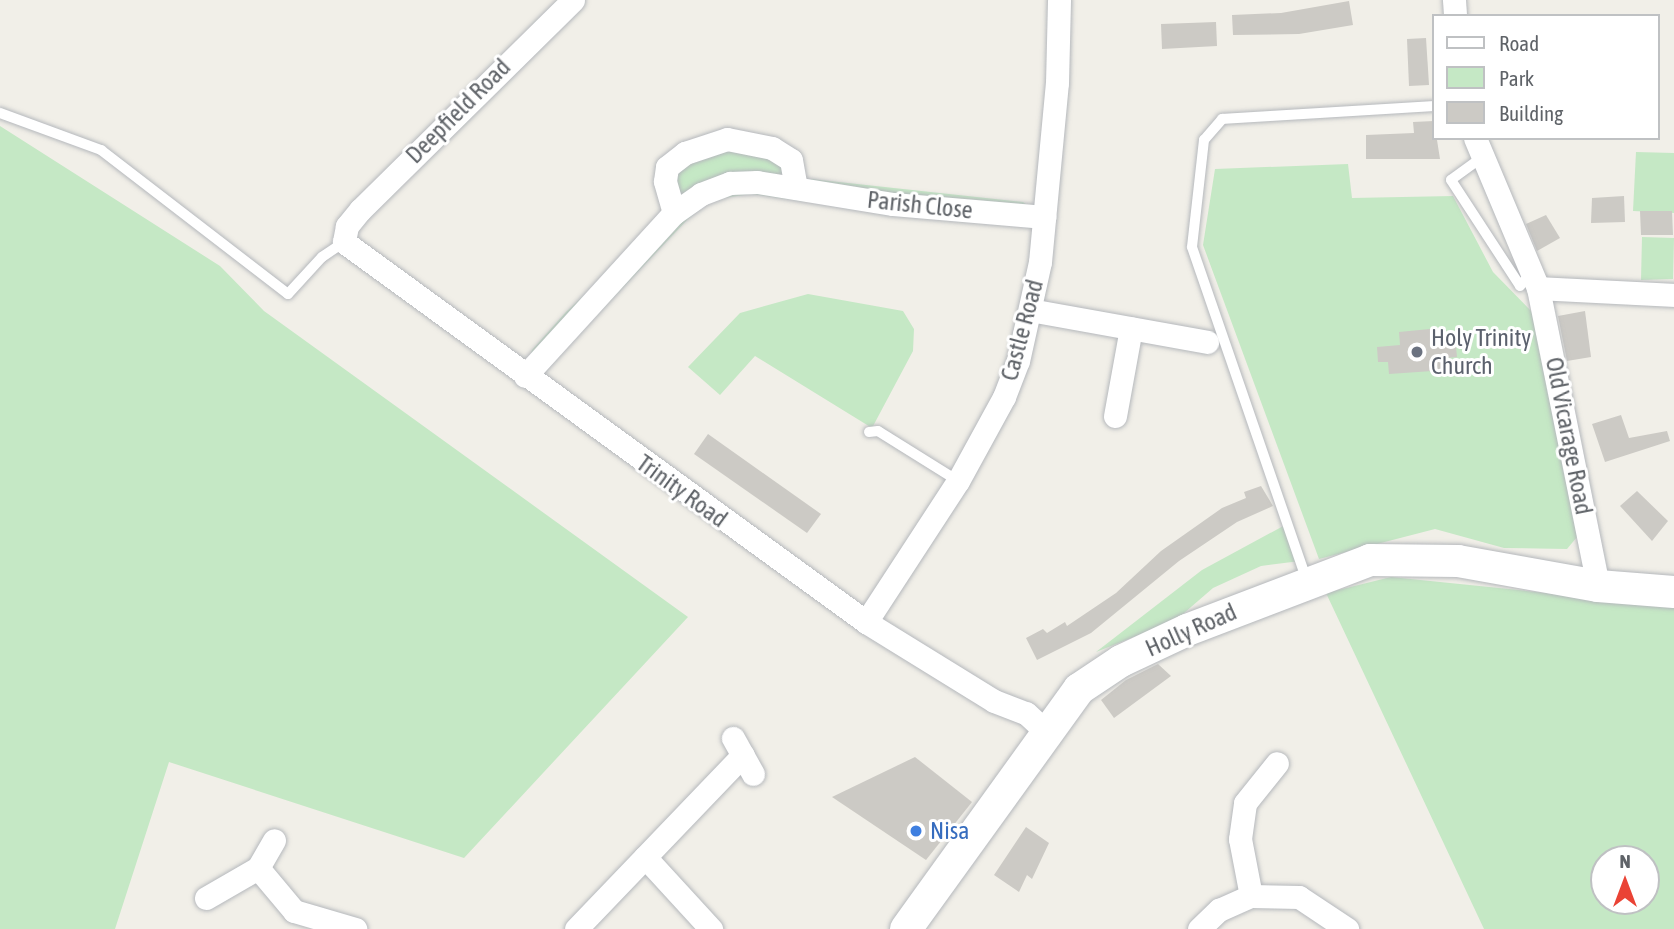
<!DOCTYPE html>
<style>
body{margin:0}
#map{position:relative;width:1674px;height:929px;overflow:hidden;background:#f1efe8;font-family:"Asap Condensed",sans-serif}
div>[style]{position:absolute}
.green>*{inset:0;background:#c5e8c5}
.building>*{inset:0;background:#cccac5}
.roads{filter:drop-shadow(0 0 2px #b5b8bc) drop-shadow(0 0 2px #b5b8bc)}
.lane>*{height:10px;margin:-5px;padding:0 5px;transform-origin:5px;border-radius:5px;background:#fff}
.street>*{height:23px;margin:-11.5px;padding:0 11.5px;transform-origin:11.5px;border-radius:11.5px;background:#fff}
.secondary>*{height:32px;margin:-16px;padding:0 16px;transform-origin:16px;border-radius:16px;background:#fff}
.dots>*{width:19px;height:19px;translate:-50% -50%;box-sizing:border-box;border:4px solid #fff;border-radius:50%}
span{translate:-50% -50%;white-space:nowrap;text-align:center;line-height:1.15;-webkit-text-stroke:6px #fff;paint-order:stroke}
.street-label{font-size:24px;color:#5f6368}
.worship-label{font-size:24px;color:#5b616d}
.left{translate:0 -50%;text-align:left}
.shop-label{font-size:24px;color:#366cbe}
.legend{position:absolute;left:1432px;top:14px;width:228px;height:126px;box-sizing:border-box;background:#fff;border:2px solid #bfc1c3;margin:0;padding:9px 12px;list-style:none;font-size:21px;color:#5f6368}
.legend li{display:flex;align-items:center;gap:14px;height:35px}
.legend b{width:35px;border:2px solid #bfc1c3}
.north{position:absolute;left:1590px;top:845px;width:70px;height:70px;box-sizing:border-box;background:#fff;border:2px solid #bfc1c3;border-radius:50%;rotate:0deg;font-size:19px;font-weight:700;line-height:28px;text-align:center;color:#5f6368}
.north::after{content:'';display:block;margin:auto;width:24px;height:32px;background:#ea4335;clip-path:polygon(50% 0,100% 100%,50% 72%,0 100%)}
</style>
<div id="map">
<div class="green">
<div style="clip-path:polygon(0 126px,220px 266px,264px 311px,688px 617px,464px 858px,169px 762px,115px 929px,0 929px)"></div>
<div style="clip-path:polygon(772px 148px,797px 187px,811px 179px,1023px 202px,1044px 217px,891px 214px,751px 194px,724px 198px,706px 204px,688px 219px,556px 358px,525px 376px,532px 350px,566px 312px,674px 213px,668px 197px,685px 153px)"></div>
<div style="clip-path:polygon(1636px 152px,1674px 153px,1674px 213px,1633px 211px)"></div>
<div style="clip-path:polygon(1348px 164px,1352px 198px,1453px 196px,1493px 272px,1534px 314px,1582px 531px,1567px 549px,1504px 548px,1435px 529px,1319px 559px,1203px 245px,1215px 169px)"></div>
<div style="clip-path:polygon(1642px 237px,1674px 238px,1673px 279px,1641px 280px)"></div>
<div style="clip-path:polygon(808px 294px,903px 311px,914px 329px,913px 351px,872px 428px,755px 356px,720px 395px,688px 367px,740px 313px)"></div>
<div style="clip-path:polygon(1287px 524px,1300px 561px,1261px 566px,1213px 588px,1176px 620px,1096px 652px,1202px 570px)"></div>
<div style="clip-path:polygon(evenodd,1391px 577px,1674px 606px,1674px 929px,1484px 929px,1326px 593px,1391px 577px,1604px 859px,1646px 859px,1646px 901px,1604px 901px,1604px 859px)"></div>
</div>
<div class="building">
<div style="clip-path:polygon(1349px 1px,1353px 25px,1299px 34px,1233px 35px,1232px 15px,1281px 13px)"></div>
<div style="clip-path:polygon(1216px 22px,1217px 46px,1162px 49px,1161px 24px)"></div>
<div style="clip-path:polygon(1426px 38px,1429px 85px,1409px 86px,1407px 39px)"></div>
<div style="clip-path:polygon(1434px 121px,1440px 159px,1366px 159px,1366px 135px,1414px 133px,1413px 122px)"></div>
<div style="clip-path:polygon(1624px 196px,1625px 222px,1591px 223px,1592px 198px)"></div>
<div style="clip-path:polygon(1640px 211px,1672px 211px,1673px 235px,1641px 235px)"></div>
<div style="clip-path:polygon(1546px 215px,1560px 238px,1537px 251px,1526px 224px)"></div>
<div style="clip-path:polygon(1585px 311px,1591px 357px,1567px 361px,1558px 316px)"></div>
<div style="clip-path:polygon(1440px 328px,1441px 337px,1455px 336px,1457px 357px,1446px 358px,1447px 370px,1389px 374px,1388px 362px,1378px 362px,1377px 347px,1400px 345px,1399px 332px)"></div>
<div style="clip-path:polygon(1621px 415px,1629px 438px,1667px 431px,1670px 441px,1605px 462px,1592px 424px)"></div>
<div style="clip-path:polygon(708px 434px,821px 514px,807px 533px,694px 454px)"></div>
<div style="clip-path:polygon(1261px 486px,1273px 506px,1237px 522px,1179px 561px,1091px 633px,1037px 660px,1026px 638px,1043px 629px,1047px 633px,1065px 622px,1067px 626px,1116px 593px,1161px 551px,1222px 508px,1246px 498px,1244px 492px)"></div>
<div style="clip-path:polygon(1637px 491px,1668px 521px,1652px 541px,1620px 506px)"></div>
<div style="clip-path:polygon(1158px 664px,1171px 676px,1114px 718px,1101px 700px,1126px 680px)"></div>
<div style="clip-path:polygon(915px 757px,972px 802px,926px 860px,832px 797px)"></div>
<div style="clip-path:polygon(1026px 827px,1049px 843px,1032px 879px,1027px 875px,1019px 892px,994px 875px)"></div>
</div>
<div class="roads">
<div class="lane">
<div style="left:0;top:113px;width:108px;rotate:20.1deg"></div>
<div style="left:101px;top:150px;width:236px;rotate:37.6deg"></div>
<div style="left:288px;top:294px;width:50px;rotate:-47.4deg"></div>
<div style="left:322px;top:257px;width:27px;rotate:-34deg"></div>
<div style="left:1481px;top:158px;width:37px;rotate:144deg"></div>
<div style="left:1451px;top:180px;width:126px;rotate:56.9deg"></div>
<div style="left:1520px;top:286px;width:17px;rotate:-50deg"></div>
<div style="left:869px;top:432px;width:9px;rotate:-6deg"></div>
<div style="left:878px;top:431px;width:94px;rotate:32deg"></div>
<div style="left:1307px;top:581px;width:353px;rotate:-109deg"></div>
<div style="left:1192px;top:247px;width:108px;rotate:-83.6deg"></div>
<div style="left:1204px;top:140px;width:28px;rotate:-49deg"></div>
<div style="left:1222px;top:119px;width:212px;rotate:-3.5deg"></div>
</div>
<div class="street">
<div style="left:573px;top:0;width:299px;rotate:135.4deg"></div>
<div style="left:360px;top:210px;width:21px;rotate:129deg"></div>
<div style="left:347px;top:226px;width:16px;rotate:101deg"></div>
<div style="left:344px;top:242px;width:646px;rotate:36.05deg"></div>
<div style="left:866px;top:622px;width:150px;rotate:31.7deg"></div>
<div style="left:994px;top:701px;width:34px;rotate:21deg"></div>
<div style="left:1026px;top:713px;width:26px;rotate:43deg"></div>
<div style="left:1454px;top:0;width:16px;rotate:86deg"></div>
<div style="left:1475px;top:138px;width:163px;rotate:67.2deg"></div>
<div style="left:1538px;top:288px;width:304px;rotate:78.6deg"></div>
<div style="left:674px;top:213px;width:33px;rotate:-106deg"></div>
<div style="left:665px;top:181px;width:14px;rotate:-82deg"></div>
<div style="left:667px;top:167px;width:23px;rotate:-38deg"></div>
<div style="left:685px;top:153px;width:44px;rotate:-18.4deg"></div>
<div style="left:727px;top:139px;width:46px;rotate:11.3deg"></div>
<div style="left:772px;top:148px;width:22px;rotate:32deg"></div>
<div style="left:791px;top:160px;width:28px;rotate:80deg"></div>
<div style="left:1538px;top:288px;width:136px;rotate:2.9deg"></div>
<div style="left:1030px;top:310px;width:180px;rotate:10.2deg"></div>
<div style="left:525px;top:376px;width:221px;rotate:-47.6deg"></div>
<div style="left:674px;top:213px;width:33px;rotate:-35deg"></div>
<div style="left:701px;top:194px;width:31px;rotate:-21deg"></div>
<div style="left:730px;top:183px;width:27px;rotate:-2deg"></div>
<div style="left:757px;top:182px;width:138px;rotate:9.2deg"></div>
<div style="left:893px;top:204px;width:152px;rotate:4.9deg"></div>
<div style="left:1115px;top:416px;width:89px;rotate:-79.7deg"></div>
<div style="left:866px;top:622px;width:168px;rotate:-56.9deg"></div>
<div style="left:958px;top:481px;width:96px;rotate:-61.3deg"></div>
<div style="left:1004px;top:397px;width:39px;rotate:-69deg"></div>
<div style="left:1018px;top:361px;width:101px;rotate:-77.5deg"></div>
<div style="left:1040px;top:262px;width:180px;rotate:-84.6deg"></div>
<div style="left:1057px;top:83px;width:83px;rotate:-88.6deg"></div>
<div style="left:733px;top:738px;width:41px;rotate:60.9deg"></div>
<div style="left:645px;top:857px;width:98px;rotate:47.5deg"></div>
<div style="left:258px;top:868px;width:56px;rotate:50.1deg"></div>
<div style="left:294px;top:911px;width:64px;rotate:16.4deg"></div>
<div style="left:1251px;top:896px;width:58px;rotate:-100.9deg"></div>
<div style="left:1240px;top:839px;width:36px;rotate:-82deg"></div>
<div style="left:1245px;top:803px;width:51px;rotate:-51.3deg"></div>
<div style="left:206px;top:898px;width:60px;rotate:-30deg"></div>
<div style="left:258px;top:868px;width:32px;rotate:-60deg"></div>
<div style="left:576px;top:929px;width:241px;rotate:-46.2deg"></div>
<div style="left:1199px;top:929px;width:28px;rotate:-44deg"></div>
<div style="left:1219px;top:910px;width:35px;rotate:-24deg"></div>
<div style="left:1251px;top:896px;width:48px;rotate:1.2deg"></div>
<div style="left:1299px;top:897px;width:58px;rotate:33.7deg"></div>
</div>
<div class="secondary">
<div style="left:906px;top:929px;width:296px;rotate:-54.2deg"></div>
<div style="left:1079px;top:689px;width:50px;rotate:-33.7deg"></div>
<div style="left:1121px;top:661px;width:73px;rotate:-25.2deg"></div>
<div style="left:1187px;top:630px;width:196px;rotate:-20.9deg"></div>
<div style="left:1370px;top:560px;width:88px;rotate:0.7deg"></div>
<div style="left:1458px;top:561px;width:142px;rotate:10.1deg"></div>
<div style="left:1598px;top:586px;width:76px;rotate:4.5deg"></div>
</div>
</div>
<div class="dots">
<div style="left:1417px;top:352px;background:#6b7280"></div>
<div style="left:916px;top:831px;background:#3f7fe0"></div>
</div>
<div class="street-label">
<span style="left:458px;top:111px;rotate:-45deg">Deepfield Road</span>
<span style="left:920px;top:205px;rotate:6deg">Parish Close</span>
<span style="left:1022px;top:330px;rotate:-75deg">Castle Road</span>
<span style="left:1569px;top:436px;rotate:79deg">Old Vicarage Road</span>
<span style="left:682px;top:491px;rotate:36deg">Trinity Road</span>
<span style="left:1191px;top:630px;rotate:-24deg">Holly Road</span>
</div>
<div class="worship-label">
<span class="left" style="left:1431px;top:352px">Holy Trinity<br>Church</span>
</div>
<div class="shop-label">
<span class="left" style="left:930px;top:831px">Nisa</span>
</div>
<ul class="legend">
<li><b style="height:9px;background:#fff"></b>Road</li>
<li><b style="height:19px;background:#c5e8c5"></b>Park</li>
<li><b style="height:19px;background:#cccac5"></b>Building</li>
</ul>
<div class="north">N</div>
</div>
